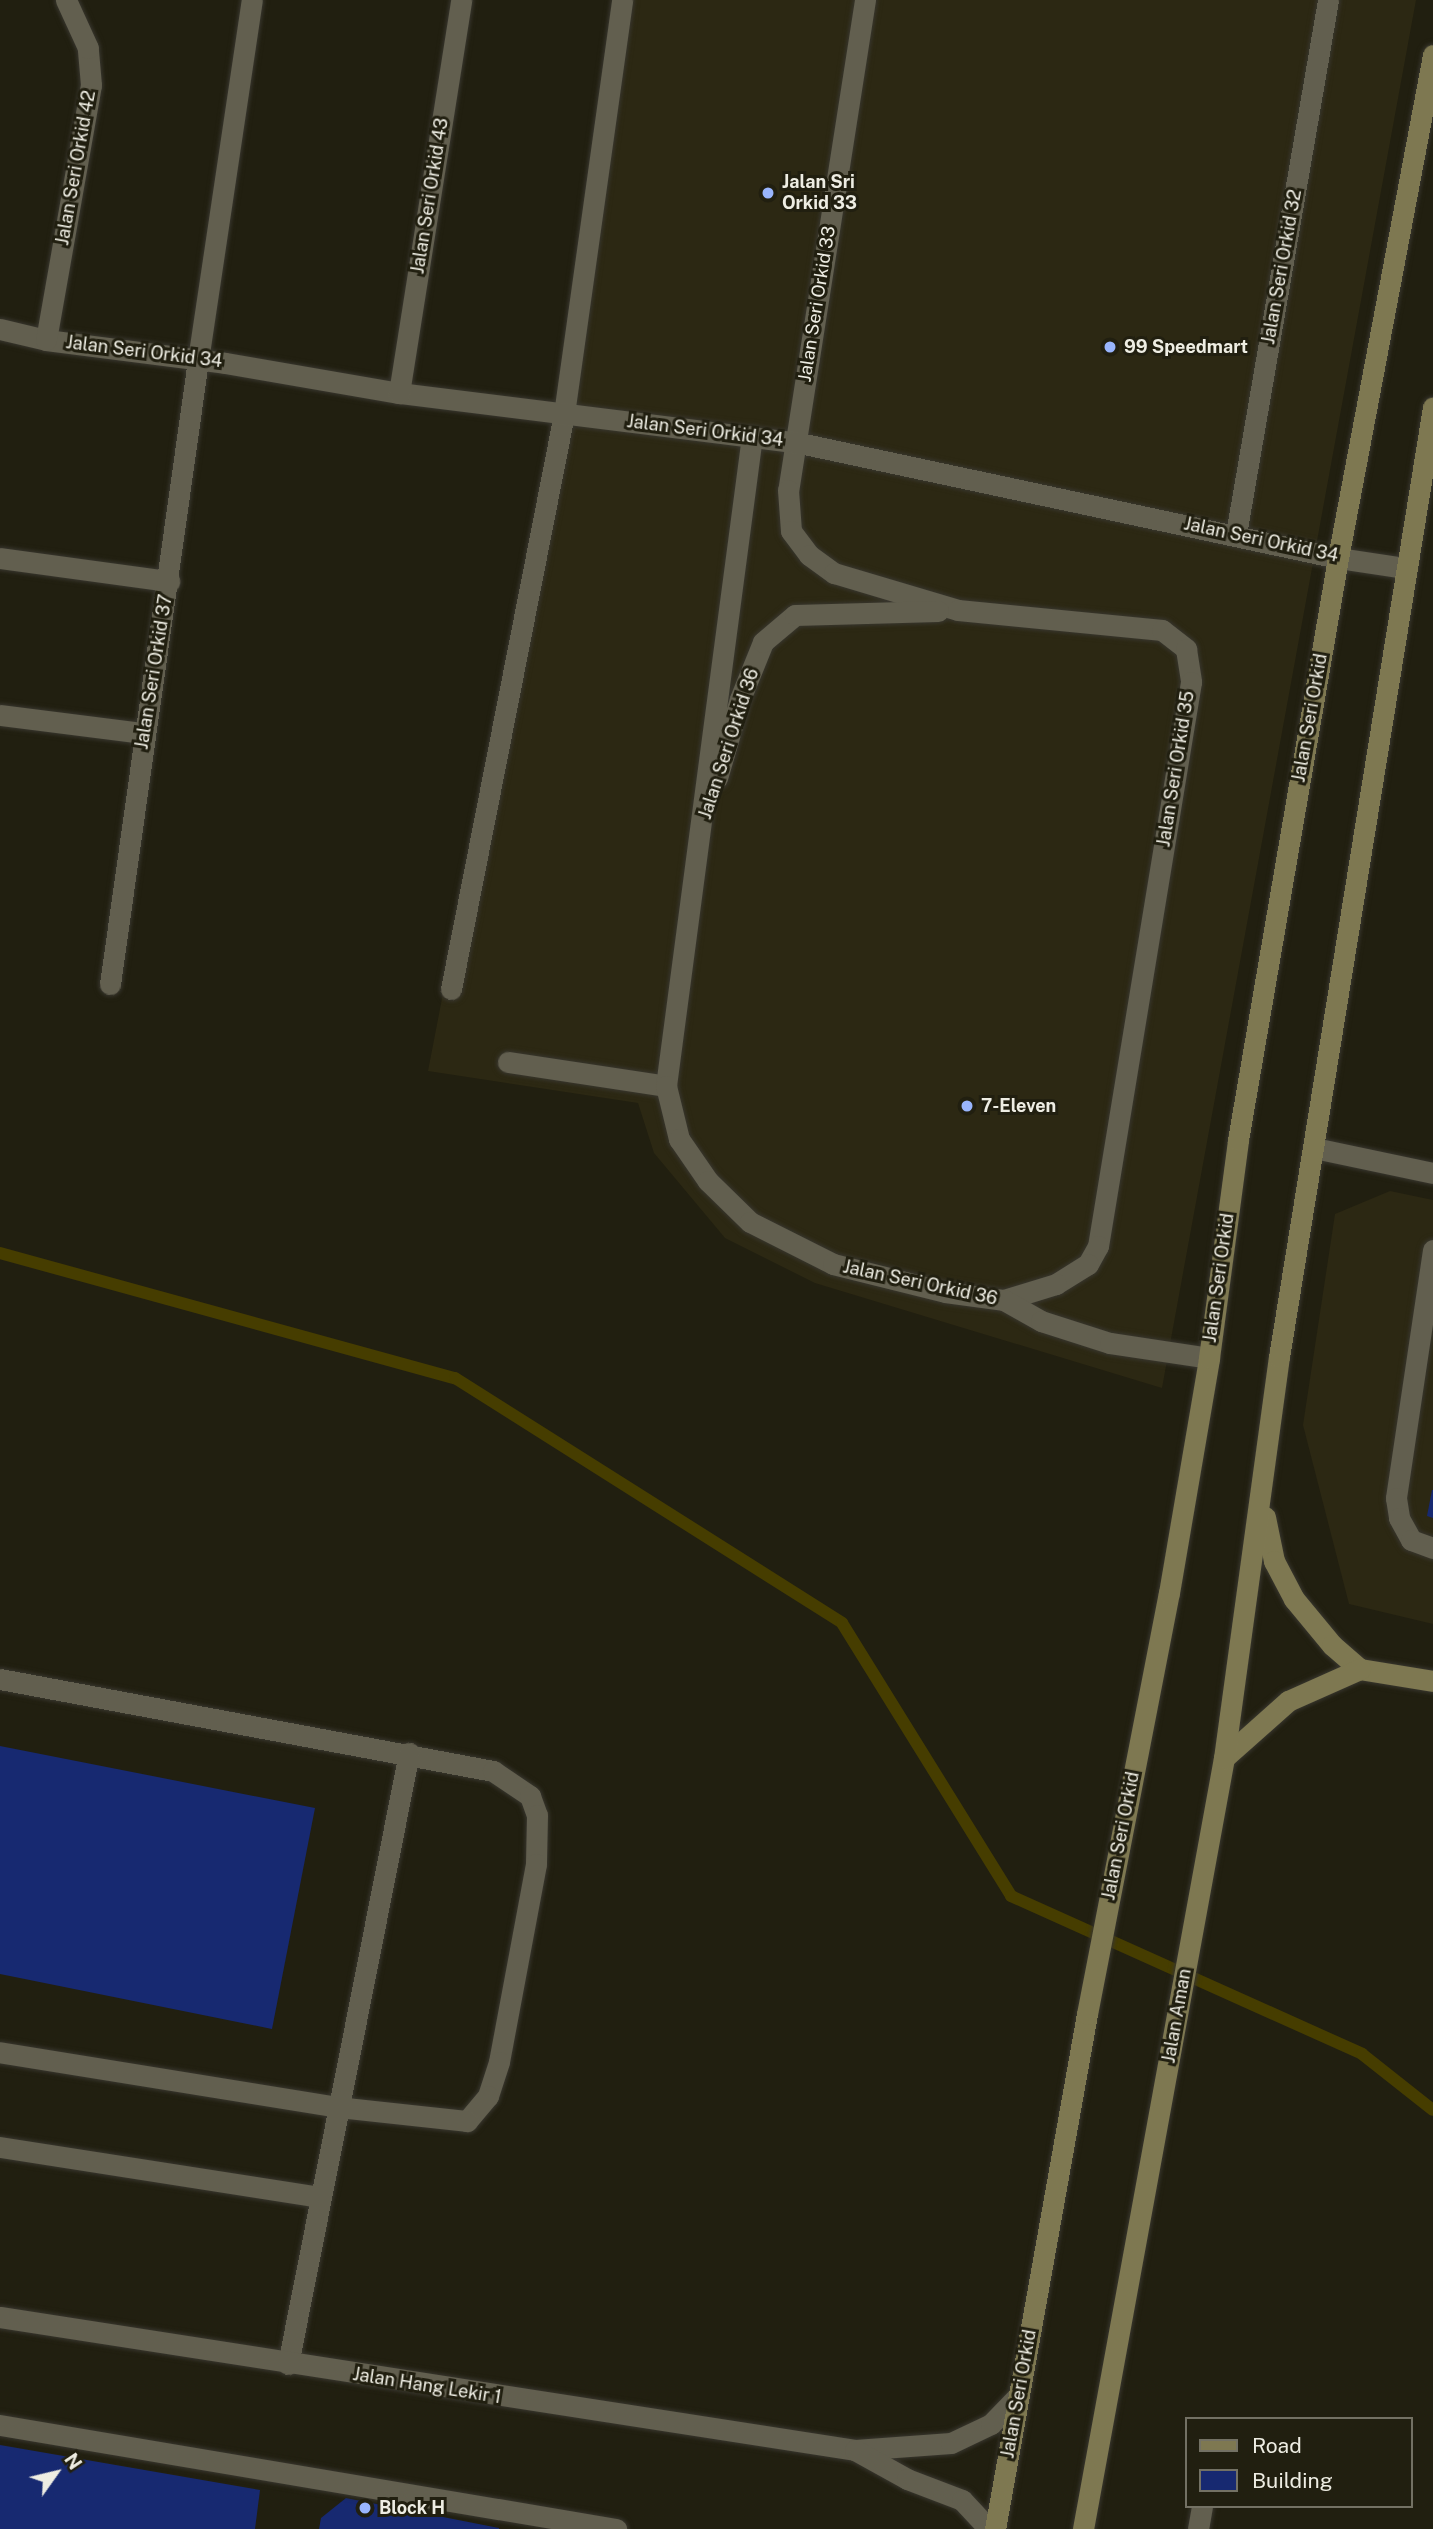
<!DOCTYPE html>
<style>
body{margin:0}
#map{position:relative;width:1433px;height:2529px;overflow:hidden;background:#211f10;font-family:"Public Sans",sans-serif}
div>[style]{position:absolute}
.built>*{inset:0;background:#2c2813}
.stream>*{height:12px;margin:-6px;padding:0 6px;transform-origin:6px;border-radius:6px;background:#463d00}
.building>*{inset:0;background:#172971}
.roads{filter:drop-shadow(0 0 2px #38362e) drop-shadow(0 0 2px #38362e)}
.lane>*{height:21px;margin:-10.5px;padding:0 10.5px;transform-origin:10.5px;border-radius:10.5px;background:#625f4f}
.street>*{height:21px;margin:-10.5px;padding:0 10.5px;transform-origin:10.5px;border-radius:10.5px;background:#625f4f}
.secondary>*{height:21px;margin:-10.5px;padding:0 10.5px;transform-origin:10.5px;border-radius:10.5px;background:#7e7851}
.dots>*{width:19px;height:19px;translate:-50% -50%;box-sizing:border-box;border:4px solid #211f10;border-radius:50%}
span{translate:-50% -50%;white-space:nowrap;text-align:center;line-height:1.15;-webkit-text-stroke:6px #211f10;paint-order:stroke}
.street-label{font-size:18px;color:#eeede3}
.poi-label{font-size:18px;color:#eeede3;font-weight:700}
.left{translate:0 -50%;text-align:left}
.legend{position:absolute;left:1185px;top:2417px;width:228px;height:91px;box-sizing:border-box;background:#211f10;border:2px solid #737164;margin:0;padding:9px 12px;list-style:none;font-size:21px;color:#eeede3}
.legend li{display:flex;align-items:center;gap:14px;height:35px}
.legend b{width:35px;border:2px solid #737164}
.north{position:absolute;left:21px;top:2438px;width:70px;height:70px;-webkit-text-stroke:5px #211f10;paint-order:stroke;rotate:56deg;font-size:19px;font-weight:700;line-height:28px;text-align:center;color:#eeede3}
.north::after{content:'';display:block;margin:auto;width:24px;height:32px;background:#eeede3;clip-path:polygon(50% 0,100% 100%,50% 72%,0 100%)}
</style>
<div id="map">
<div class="built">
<div style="clip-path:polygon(612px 0,1416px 0,1162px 1388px,815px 1283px,725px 1238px,654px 1153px,638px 1103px,428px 1071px,560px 388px)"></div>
<div style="clip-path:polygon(1390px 1191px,1433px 1200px,1433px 1624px,1349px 1604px,1303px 1425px,1335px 1214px)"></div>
</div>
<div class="stream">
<div style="left:0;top:1253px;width:472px;rotate:15.4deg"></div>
<div style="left:455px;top:1378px;width:458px;rotate:32.3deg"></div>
<div style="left:842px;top:1623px;width:321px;rotate:58.2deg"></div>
<div style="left:1011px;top:1896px;width:385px;rotate:24.2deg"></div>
<div style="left:1362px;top:2054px;width:90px;rotate:38.3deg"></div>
</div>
<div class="building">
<div style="clip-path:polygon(1432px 1490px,1433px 1490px,1433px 1518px,1427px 1516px)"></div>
<div style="clip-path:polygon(0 1746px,315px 1808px,272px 2029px,0 1974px)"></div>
<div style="clip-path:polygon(0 2445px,260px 2490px,255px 2529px,0 2529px)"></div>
<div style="clip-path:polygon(346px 2498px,499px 2528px,499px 2529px,319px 2529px,321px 2518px)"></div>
</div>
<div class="roads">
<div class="lane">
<div style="left:198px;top:360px;width:364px;rotate:-81.5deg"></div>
<div style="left:0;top:558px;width:171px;rotate:7.8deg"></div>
<div style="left:451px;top:989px;width:586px;rotate:-78.88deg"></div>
<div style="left:564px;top:414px;width:418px;rotate:-82deg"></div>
<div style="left:508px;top:1062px;width:160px;rotate:8.6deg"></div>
<div style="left:1433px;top:1250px;width:251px;rotate:98.5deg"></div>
<div style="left:1396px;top:1498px;width:20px;rotate:81deg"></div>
<div style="left:1399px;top:1518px;width:25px;rotate:61deg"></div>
<div style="left:1411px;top:1540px;width:23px;rotate:20deg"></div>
<div style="left:0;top:1679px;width:502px;rotate:10.57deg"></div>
<div style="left:493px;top:1771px;width:45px;rotate:34deg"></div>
<div style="left:530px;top:1796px;width:20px;rotate:70deg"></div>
<div style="left:537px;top:1815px;width:49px;rotate:91.2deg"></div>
<div style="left:536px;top:1864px;width:201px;rotate:100.6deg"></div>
<div style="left:499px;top:2062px;width:36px;rotate:108deg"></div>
<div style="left:488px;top:2096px;width:33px;rotate:130deg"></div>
<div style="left:467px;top:2121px;width:130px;rotate:-173.8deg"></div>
<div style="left:338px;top:2107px;width:342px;rotate:-170.8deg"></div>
<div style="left:0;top:2147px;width:323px;rotate:8.9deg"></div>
<div style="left:288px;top:2364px;width:623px;rotate:-78.8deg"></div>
<div style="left:0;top:2425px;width:625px;rotate:9.58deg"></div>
</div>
<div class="street">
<div style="left:865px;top:0;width:496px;rotate:98.9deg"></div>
<div style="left:788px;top:490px;width:41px;rotate:85.8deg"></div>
<div style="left:791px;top:531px;width:30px;rotate:53deg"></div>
<div style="left:809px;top:555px;width:31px;rotate:36deg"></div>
<div style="left:834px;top:573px;width:129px;rotate:16.6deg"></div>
<div style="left:958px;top:610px;width:205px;rotate:5.6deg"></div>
<div style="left:1162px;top:630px;width:31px;rotate:38deg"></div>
<div style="left:1186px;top:649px;width:33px;rotate:81deg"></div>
<div style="left:1191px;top:682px;width:572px;rotate:99.36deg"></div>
<div style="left:1098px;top:1246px;width:21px;rotate:119deg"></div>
<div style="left:1088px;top:1264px;width:38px;rotate:148deg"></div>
<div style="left:1056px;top:1284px;width:54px;rotate:162.9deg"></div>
<div style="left:0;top:329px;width:47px;rotate:13.4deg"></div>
<div style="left:46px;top:340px;width:180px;rotate:7.3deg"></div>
<div style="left:225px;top:363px;width:177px;rotate:9.8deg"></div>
<div style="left:399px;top:393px;width:399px;rotate:7.1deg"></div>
<div style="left:795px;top:442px;width:555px;rotate:12.06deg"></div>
<div style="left:1338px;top:558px;width:68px;rotate:8.5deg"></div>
<div style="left:46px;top:340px;width:259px;rotate:-80deg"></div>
<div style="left:91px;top:85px;width:37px;rotate:-95deg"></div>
<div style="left:88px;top:48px;width:53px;rotate:-114.6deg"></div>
<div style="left:399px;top:393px;width:398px;rotate:-81deg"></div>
<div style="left:752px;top:436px;width:656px;rotate:97.54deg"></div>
<div style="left:666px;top:1086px;width:55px;rotate:76.2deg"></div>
<div style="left:679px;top:1139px;width:51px;rotate:55.4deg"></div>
<div style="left:708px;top:1181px;width:59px;rotate:44.3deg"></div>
<div style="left:750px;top:1222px;width:93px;rotate:26.8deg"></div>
<div style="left:833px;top:1264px;width:115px;rotate:14deg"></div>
<div style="left:945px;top:1292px;width:60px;rotate:7.7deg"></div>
<div style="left:1004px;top:1300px;width:43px;rotate:29.6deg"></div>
<div style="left:1041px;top:1321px;width:72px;rotate:17.7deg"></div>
<div style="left:1110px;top:1343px;width:100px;rotate:8.6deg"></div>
<div style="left:1236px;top:534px;width:542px;rotate:-80.22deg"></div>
<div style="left:0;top:715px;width:144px;rotate:7.2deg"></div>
<div style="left:717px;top:778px;width:82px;rotate:-73.8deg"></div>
<div style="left:740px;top:699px;width:61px;rotate:-68deg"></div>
<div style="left:763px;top:642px;width:42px;rotate:-40.2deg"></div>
<div style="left:795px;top:615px;width:143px;rotate:-1.6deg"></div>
<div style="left:110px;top:984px;width:630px;rotate:-81.97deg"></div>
<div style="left:1314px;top:1148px;width:122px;rotate:11.9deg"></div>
<div style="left:0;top:2317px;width:865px;rotate:8.84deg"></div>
<div style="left:855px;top:2450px;width:96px;rotate:-4.2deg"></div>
<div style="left:951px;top:2443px;width:44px;rotate:-25.4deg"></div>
<div style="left:991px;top:2424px;width:40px;rotate:-46deg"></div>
<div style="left:855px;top:2450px;width:60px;rotate:29.1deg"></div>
<div style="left:907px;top:2479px;width:59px;rotate:20.9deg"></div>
<div style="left:962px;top:2500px;width:40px;rotate:47deg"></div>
<div style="left:1198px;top:2529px;width:23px;rotate:-80deg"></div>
</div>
<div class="secondary">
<div style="left:1265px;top:1517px;width:45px;rotate:78.4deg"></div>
<div style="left:1274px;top:1561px;width:43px;rotate:62.2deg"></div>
<div style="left:1294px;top:1599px;width:60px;rotate:50.4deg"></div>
<div style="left:1332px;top:1645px;width:37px;rotate:41deg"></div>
<div style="left:1360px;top:1669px;width:74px;rotate:9.3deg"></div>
<div style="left:1224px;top:1758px;width:86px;rotate:-41.7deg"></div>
<div style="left:1288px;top:1701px;width:79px;rotate:-24deg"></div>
<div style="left:995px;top:2529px;width:523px;rotate:-79.87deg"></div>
<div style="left:1087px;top:2014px;width:429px;rotate:-79deg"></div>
<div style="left:1169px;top:1593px;width:238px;rotate:-80.3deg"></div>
<div style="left:1209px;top:1358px;width:220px;rotate:-82.4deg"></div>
<div style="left:1238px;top:1140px;width:591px;rotate:-80.25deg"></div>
<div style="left:1338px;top:558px;width:512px;rotate:-79.3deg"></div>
<div style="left:1083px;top:2529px;width:784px;rotate:-79.64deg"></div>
<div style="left:1224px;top:1758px;width:405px;rotate:-82.2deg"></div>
<div style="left:1279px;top:1357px;width:962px;rotate:-80.79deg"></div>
</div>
</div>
<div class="dots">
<div style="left:768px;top:193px;background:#99b5fd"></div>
<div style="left:1110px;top:347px;background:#99b5fd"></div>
<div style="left:967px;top:1106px;background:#99b5fd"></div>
<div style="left:365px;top:2508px;background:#99b5fd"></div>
</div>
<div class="street-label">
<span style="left:76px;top:168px;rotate:-80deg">Jalan Seri Orkid 42</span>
<span style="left:430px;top:196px;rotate:-81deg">Jalan Seri Orkid 43</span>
<span style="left:1282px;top:267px;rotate:-80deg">Jalan Seri Orkid 32</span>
<span style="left:817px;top:304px;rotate:-81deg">Jalan Seri Orkid 33</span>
<span style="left:144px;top:352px;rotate:7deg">Jalan Seri Orkid 34</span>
<span style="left:705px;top:431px;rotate:7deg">Jalan Seri Orkid 34</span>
<span style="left:1261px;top:540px;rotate:12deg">Jalan Seri Orkid 34</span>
<span style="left:154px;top:672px;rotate:-81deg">Jalan Seri Orkid 37</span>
<span style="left:1310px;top:718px;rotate:-80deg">Jalan Seri Orkid</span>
<span style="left:729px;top:744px;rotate:-72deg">Jalan Seri Orkid 36</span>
<span style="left:1176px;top:769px;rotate:-81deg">Jalan Seri Orkid 35</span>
<span style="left:1219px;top:1278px;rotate:-82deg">Jalan Seri Orkid</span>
<span style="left:920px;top:1283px;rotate:12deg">Jalan Seri Orkid 36</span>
<span style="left:1121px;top:1836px;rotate:-79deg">Jalan Seri Orkid</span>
<span style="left:1177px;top:2016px;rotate:-80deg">Jalan Aman</span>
<span style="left:427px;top:2386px;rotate:9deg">Jalan Hang Lekir 1</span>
<span style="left:1019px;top:2394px;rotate:-80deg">Jalan Seri Orkid</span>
</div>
<div class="poi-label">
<span class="left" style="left:782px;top:193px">Jalan Sri<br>Orkid 33</span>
<span class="left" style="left:1124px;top:347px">99 Speedmart</span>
<span class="left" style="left:981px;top:1106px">7-Eleven</span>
<span class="left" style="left:379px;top:2508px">Block H</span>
</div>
<ul class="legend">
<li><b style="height:9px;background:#7e7851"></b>Road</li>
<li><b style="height:19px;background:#172971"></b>Building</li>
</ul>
<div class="north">N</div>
</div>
